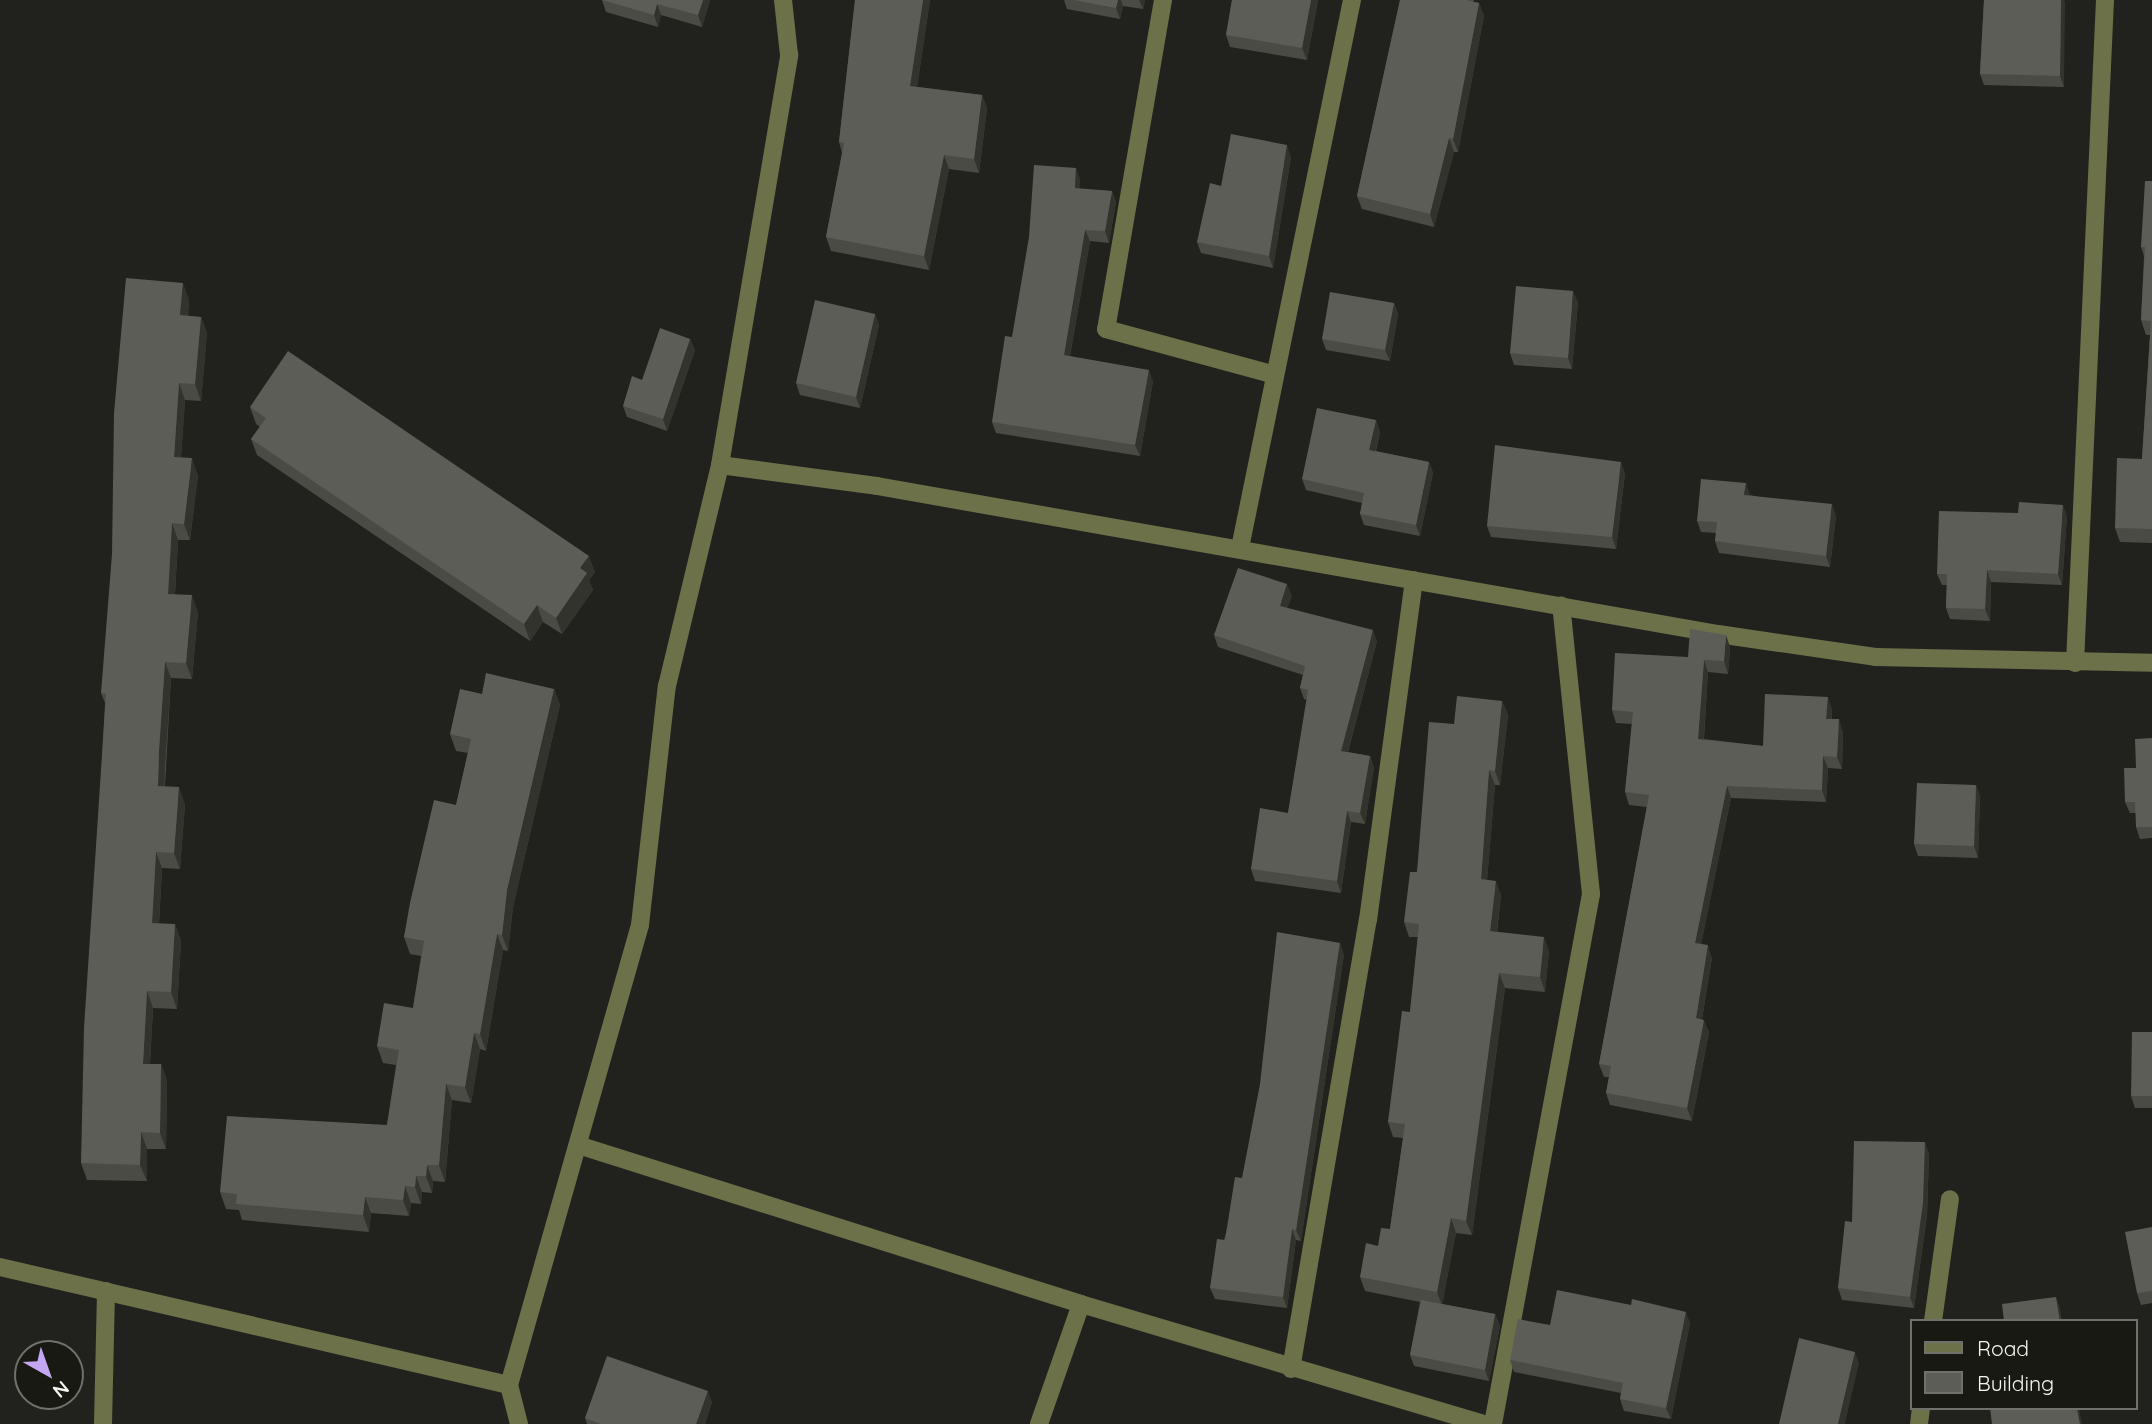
<!DOCTYPE html>
<style>
body{margin:0}
#map{position:relative;width:2152px;height:1424px;overflow:hidden;background:#21221d;font-family:Quicksand,sans-serif}
div>[style]{position:absolute}
.minor>*{height:18px;margin:-9px;padding:0 9px;transform-origin:9px;border-radius:9px;background:#6c714a}
.wall>*{inset:0;background:#4a4b45}
.shaded-wall>*{inset:0;background:#32332d}
.building>*{inset:0;background:#5c5d57}
span{translate:-50% -50%;white-space:nowrap;text-align:center;line-height:1.15;-webkit-text-stroke:6px #181913;paint-order:stroke}
.legend{position:absolute;left:1910px;top:1319px;width:228px;height:91px;box-sizing:border-box;background:#181913;border:2px solid #70716c;margin:0;padding:9px 12px;list-style:none;font-size:21px;color:#f4f5f1}
.legend li{display:flex;align-items:center;gap:14px;height:35px}
.legend b{width:35px;border:2px solid #70716c}
.north{position:absolute;left:14px;top:1340px;width:70px;height:70px;box-sizing:border-box;background:#181913;border:2px solid #70716c;border-radius:50%;rotate:140deg;font-size:19px;font-weight:700;line-height:28px;text-align:center;color:#f4f5f1}
.north::after{content:'';display:block;margin:auto;width:24px;height:32px;background:#c3a7f2;clip-path:polygon(50% 0,100% 100%,50% 72%,0 100%)}
</style>
<div id="map">
<div class="minor">
<div style="left:1163px;top:0;width:334px;rotate:99.8deg"></div>
<div style="left:1106px;top:329px;width:175px;rotate:15.2deg"></div>
<div style="left:720px;top:465px;width:158px;rotate:7.6deg"></div>
<div style="left:877px;top:486px;width:854px;rotate:9.98deg"></div>
<div style="left:1718px;top:634px;width:159px;rotate:8.3deg"></div>
<div style="left:1875px;top:657px;width:277px;rotate:1.2deg"></div>
<div style="left:1240px;top:548px;width:559px;rotate:-78.45deg"></div>
<div style="left:2075px;top:663px;width:664px;rotate:-87.41deg"></div>
<div style="left:578px;top:1145px;width:528px;rotate:17.54deg"></div>
<div style="left:1081px;top:1304px;width:420px;rotate:16.6deg"></div>
<div style="left:0;top:1267px;width:522px;rotate:13.05deg"></div>
<div style="left:1933px;top:1321px;width:123px;rotate:-82.1deg"></div>
<div style="left:1291px;top:1369px;width:456px;rotate:-80.3deg"></div>
<div style="left:1368px;top:920px;width:343px;rotate:-82.3deg"></div>
<div style="left:103px;top:1424px;width:133px;rotate:-88.7deg"></div>
<div style="left:519px;top:1424px;width:40px;rotate:-104.4deg"></div>
<div style="left:509px;top:1385px;width:478px;rotate:-74.1deg"></div>
<div style="left:640px;top:925px;width:241px;rotate:-83.6deg"></div>
<div style="left:667px;top:686px;width:227px;rotate:-76.5deg"></div>
<div style="left:720px;top:465px;width:416px;rotate:-80.4deg"></div>
<div style="left:789px;top:55px;width:55px;rotate:-96.2deg"></div>
<div style="left:1039px;top:1424px;width:127px;rotate:-70.7deg"></div>
<div style="left:1493px;top:1424px;width:539px;rotate:-79.52deg"></div>
<div style="left:1591px;top:894px;width:290px;rotate:-95.9deg"></div>
<div style="left:1919px;top:1424px;width:16px;rotate:-83deg"></div>
</div>
<div class="wall">
<div style="clip-path:polygon(602px 0,710px 0,702px 27px,661px 15px,658px 27px,606px 12px)"></div>
<div style="clip-path:polygon(855px 0,930px 0,917px 87px,982px 95px,987px 108px,979px 173px,949px 169px,929px 270px,831px 251px,826px 237px,842px 153px,839px 142px)"></div>
<div style="clip-path:polygon(1064px 0,1145px 0,1143px 9px,1123px 6px,1120px 19px,1067px 9px)"></div>
<div style="clip-path:polygon(1232px 0,1318px 0,1307px 60px,1230px 47px,1226px 35px)"></div>
<div style="clip-path:polygon(1400px 0,1474px 0,1473px 2px,1479px 3px,1484px 16px,1458px 152px,1454px 152px,1434px 227px,1362px 209px,1357px 196px)"></div>
<div style="clip-path:polygon(1984px 0,2064px 0,2064px 87px,1984px 85px,1980px 74px)"></div>
<div style="clip-path:polygon(1291px 157px,1273px 268px,1201px 253px,1197px 242px)"></div>
<div style="clip-path:polygon(1080px 179px,1079px 189px,1112px 191px,1116px 202px,1109px 243px,1090px 241px,1070px 356px,1153px 381px,1140px 456px,996px 433px,992px 422px)"></div>
<div style="clip-path:polygon(2152px 181px,2152px 543px,2120px 542px,2115px 528px,2142px 459px,2150px 335px,2146px 335px,2141px 320px,2144px 256px,2141px 247px)"></div>
<div style="clip-path:polygon(189px 299px,188px 316px,201px 317px,207px 333px,201px 401px,185px 400px,181px 457px,198px 475px,190px 540px,178px 540px,175px 594px,198px 612px,192px 679px,171px 678px,165px 786px,185px 804px,180px 869px,162px 868px,159px 924px,175px 924px,181px 941px,177px 1009px,153px 1008px,150px 1064px,161px 1064px,167px 1081px,166px 1149px,147px 1149px,147px 1181px,87px 1180px,81px 1163px,105px 703px,101px 693px)"></div>
<div style="clip-path:polygon(1578px 302px,1572px 369px,1514px 365px,1510px 353px)"></div>
<div style="clip-path:polygon(1394px 303px,1398px 314px,1390px 361px,1326px 350px,1322px 339px)"></div>
<div style="clip-path:polygon(875px 314px,879px 325px,860px 408px,800px 395px,796px 383px)"></div>
<div style="clip-path:polygon(690px 339px,695px 350px,667px 431px,627px 417px,623px 406px,642px 380px)"></div>
<div style="clip-path:polygon(250px 407px,595px 572px,589px 580px,593px 590px,562px 634px,543px 622px,530px 641px,257px 455px,251px 439px,260px 427px,256px 424px)"></div>
<div style="clip-path:polygon(1376px 420px,1380px 432px,1376px 451px,1429px 462px,1433px 473px,1420px 536px,1364px 525px,1360px 514px,1362px 503px,1306px 490px,1302px 479px)"></div>
<div style="clip-path:polygon(1625px 473px,1616px 549px,1491px 537px,1487px 526px)"></div>
<div style="clip-path:polygon(1750px 495px,1836px 516px,1830px 567px,1719px 553px,1715px 541px,1716px 533px,1701px 532px,1697px 521px)"></div>
<div style="clip-path:polygon(2067px 516px,2062px 585px,1991px 582px,1990px 621px,1950px 619px,1946px 608px,1947px 585px,1942px 585px,1937px 574px)"></div>
<div style="clip-path:polygon(1292px 596px,1287px 608px,1377px 641px,1348px 752px,1370px 756px,1374px 767px,1365px 824px,1351px 822px,1341px 893px,1255px 881px,1251px 869px,1288px 813px,1307px 700px,1304px 699px,1300px 688px,1303px 675px,1218px 647px,1214px 635px)"></div>
<div style="clip-path:polygon(1730px 647px,1728px 674px,1708px 672px,1704px 739px,1763px 746px,1832px 709px,1832px 719px,1843px 732px,1842px 769px,1828px 768px,1826px 802px,1731px 798px,1701px 944px,1712px 958px,1702px 1019px,1709px 1032px,1692px 1121px,1610px 1105px,1606px 1093px,1609px 1077px,1604px 1077px,1599px 1064px,1647px 807px,1629px 805px,1625px 792px,1632px 724px,1616px 723px,1612px 710px,1688px 657px)"></div>
<div style="clip-path:polygon(554px 689px,560px 705px,513px 907px,508px 951px,503px 950px,486px 1051px,480px 1049px,471px 1103px,452px 1100px,445px 1182px,433px 1181px,432px 1193px,422px 1192px,421px 1204px,411px 1203px,409px 1216px,371px 1213px,369px 1232px,242px 1220px,239px 1210px,226px 1209px,220px 1192px,387px 1125px,396px 1065px,383px 1063px,377px 1046px,413px 1008px,421px 956px,410px 954px,404px 937px,456px 805px,468px 753px,456px 751px,450px 734px,482px 694px)"></div>
<div style="clip-path:polygon(1502px 701px,1508px 715px,1500px 785px,1495px 785px,1487px 880px,1501px 895px,1497px 932px,1549px 951px,1545px 992px,1505px 988px,1472px 1235px,1456px 1233px,1442px 1304px,1495px 1314px,1500px 1326px,1489px 1381px,1414px 1366px,1410px 1355px,1420px 1302px,1365px 1291px,1360px 1277px,1378px 1246px,1390px 1229px,1403px 1138px,1393px 1137px,1388px 1122px,1410px 1012px,1418px 937px,1409px 937px,1404px 922px,1454px 724px)"></div>
<div style="clip-path:polygon(2152px 738px,2152px 838px,2140px 839px,2136px 827px,2136px 813px,2130px 813px,2125px 802px,2136px 768px)"></div>
<div style="clip-path:polygon(1976px 785px,1980px 797px,1978px 858px,1918px 856px,1914px 844px)"></div>
<div style="clip-path:polygon(1344px 954px,1301px 1241px,1296px 1240px,1287px 1308px,1215px 1299px,1210px 1288px,1242px 1178px)"></div>
<div style="clip-path:polygon(2152px 1032px,2152px 1108px,2135px 1108px,2131px 1096px)"></div>
<div style="clip-path:polygon(1929px 1153px,1927px 1215px,1914px 1308px,1842px 1300px,1838px 1288px,1852px 1222px)"></div>
<div style="clip-path:polygon(2152px 1227px,2152px 1303px,2141px 1305px,2137px 1293px)"></div>
<div style="clip-path:polygon(1690px 1323px,1671px 1419px,1624px 1411px,1620px 1399px,1621px 1393px,1514px 1372px,1510px 1360px,1550px 1325px)"></div>
<div style="clip-path:polygon(712px 1402px,705px 1424px,587px 1424px,585px 1418px)"></div>
</div>
<div class="shaded-wall">
<div style="clip-path:polygon(703px 0,710px 0,702px 27px,698px 15px)"></div>
<div style="clip-path:polygon(923px 0,930px 0,915px 100px,910px 86px)"></div>
<div style="clip-path:polygon(1118px 0,1121px 0,1123px 6px,1120px 19px,1116px 8px)"></div>
<div style="clip-path:polygon(1139px 0,1145px 0,1143px 9px)"></div>
<div style="clip-path:polygon(1311px 0,1318px 0,1307px 60px,1302px 48px)"></div>
<div style="clip-path:polygon(2061px 0,2064px 0,2065px 2px,2064px 87px,2060px 76px)"></div>
<div style="clip-path:polygon(1479px 3px,1484px 16px,1458px 152px,1453px 139px)"></div>
<div style="clip-path:polygon(657px 4px,661px 15px,658px 27px,654px 15px)"></div>
<div style="clip-path:polygon(982px 95px,987px 108px,979px 173px,974px 159px)"></div>
<div style="clip-path:polygon(1449px 138px,1454px 152px,1434px 227px,1430px 214px)"></div>
<div style="clip-path:polygon(1287px 145px,1291px 157px,1273px 268px,1269px 256px)"></div>
<div style="clip-path:polygon(944px 155px,949px 169px,929px 270px,924px 256px)"></div>
<div style="clip-path:polygon(1076px 168px,1080px 179px,1079px 200px,1075px 188px)"></div>
<div style="clip-path:polygon(1112px 191px,1116px 202px,1109px 243px,1105px 231px)"></div>
<div style="clip-path:polygon(1085px 230px,1090px 241px,1068px 366px,1064px 355px)"></div>
<div style="clip-path:polygon(183px 283px,189px 299px,186px 332px,180px 315px)"></div>
<div style="clip-path:polygon(1573px 291px,1578px 302px,1572px 369px,1568px 358px)"></div>
<div style="clip-path:polygon(1394px 303px,1398px 314px,1390px 361px,1385px 350px)"></div>
<div style="clip-path:polygon(875px 314px,879px 325px,860px 408px,856px 397px)"></div>
<div style="clip-path:polygon(201px 317px,207px 333px,201px 401px,195px 384px)"></div>
<div style="clip-path:polygon(690px 339px,695px 350px,667px 431px,663px 419px)"></div>
<div style="clip-path:polygon(1149px 370px,1153px 381px,1140px 456px,1135px 445px)"></div>
<div style="clip-path:polygon(179px 383px,185px 400px,180px 473px,174px 457px)"></div>
<div style="clip-path:polygon(1376px 420px,1380px 432px,1373px 461px,1369px 450px)"></div>
<div style="clip-path:polygon(192px 458px,198px 475px,190px 540px,184px 524px)"></div>
<div style="clip-path:polygon(1429px 462px,1433px 473px,1420px 536px,1416px 525px)"></div>
<div style="clip-path:polygon(1621px 462px,1625px 473px,1616px 549px,1612px 537px)"></div>
<div style="clip-path:polygon(1746px 483px,1750px 495px,1748px 506px,1744px 495px)"></div>
<div style="clip-path:polygon(1832px 504px,1836px 516px,1830px 567px,1826px 556px)"></div>
<div style="clip-path:polygon(2063px 505px,2067px 516px,2062px 585px,2058px 574px)"></div>
<div style="clip-path:polygon(172px 523px,178px 540px,174px 611px,168px 594px)"></div>
<div style="clip-path:polygon(589px 556px,595px 572px,589px 580px,593px 590px,562px 634px,556px 618px,580px 568px)"></div>
<div style="clip-path:polygon(1987px 570px,1991px 582px,1990px 621px,1985px 609px)"></div>
<div style="clip-path:polygon(1287px 584px,1292px 596px,1284px 617px,1280px 606px)"></div>
<div style="clip-path:polygon(192px 595px,198px 612px,192px 679px,186px 663px)"></div>
<div style="clip-path:polygon(537px 605px,543px 622px,530px 641px,524px 624px)"></div>
<div style="clip-path:polygon(1373px 630px,1377px 641px,1345px 762px,1341px 751px)"></div>
<div style="clip-path:polygon(1726px 635px,1730px 647px,1728px 674px,1724px 661px)"></div>
<div style="clip-path:polygon(1704px 660px,1708px 672px,1703px 751px,1698px 739px)"></div>
<div style="clip-path:polygon(165px 662px,171px 678px,165px 766px,164px 802px,158px 786px,159px 750px)"></div>
<div style="clip-path:polygon(554px 689px,560px 705px,513px 907px,508px 951px,502px 935px,507px 890px)"></div>
<div style="clip-path:polygon(1828px 697px,1832px 709px,1831px 731px,1826px 719px)"></div>
<div style="clip-path:polygon(1502px 701px,1508px 715px,1500px 785px,1495px 771px)"></div>
<div style="clip-path:polygon(1839px 719px,1843px 732px,1842px 769px,1837px 757px)"></div>
<div style="clip-path:polygon(1370px 756px,1374px 767px,1365px 824px,1360px 813px)"></div>
<div style="clip-path:polygon(1823px 756px,1828px 768px,1826px 802px,1822px 790px)"></div>
<div style="clip-path:polygon(1489px 770px,1495px 785px,1486px 893px,1481px 879px)"></div>
<div style="clip-path:polygon(1976px 785px,1980px 797px,1978px 858px,1974px 846px)"></div>
<div style="clip-path:polygon(1727px 786px,1731px 798px,1699px 956px,1695px 943px)"></div>
<div style="clip-path:polygon(179px 787px,185px 804px,180px 869px,174px 853px)"></div>
<div style="clip-path:polygon(1347px 811px,1351px 822px,1341px 893px,1337px 881px)"></div>
<div style="clip-path:polygon(156px 852px,162px 868px,158px 940px,152px 923px)"></div>
<div style="clip-path:polygon(1496px 881px,1501px 895px,1495px 945px,1490px 931px)"></div>
<div style="clip-path:polygon(175px 924px,181px 941px,177px 1009px,171px 992px)"></div>
<div style="clip-path:polygon(497px 934px,503px 950px,486px 1051px,480px 1034px)"></div>
<div style="clip-path:polygon(1544px 937px,1549px 951px,1545px 992px,1540px 977px)"></div>
<div style="clip-path:polygon(1340px 943px,1344px 954px,1301px 1241px,1296px 1230px)"></div>
<div style="clip-path:polygon(1708px 945px,1712px 958px,1700px 1031px,1696px 1018px)"></div>
<div style="clip-path:polygon(1499px 973px,1505px 988px,1472px 1235px,1466px 1221px)"></div>
<div style="clip-path:polygon(147px 991px,153px 1008px,149px 1081px,143px 1064px)"></div>
<div style="clip-path:polygon(1704px 1020px,1709px 1032px,1692px 1121px,1687px 1108px)"></div>
<div style="clip-path:polygon(474px 1033px,480px 1049px,471px 1103px,465px 1087px)"></div>
<div style="clip-path:polygon(161px 1064px,167px 1081px,166px 1149px,160px 1133px)"></div>
<div style="clip-path:polygon(446px 1084px,452px 1100px,445px 1182px,439px 1165px)"></div>
<div style="clip-path:polygon(141px 1132px,147px 1149px,147px 1181px,140px 1165px)"></div>
<div style="clip-path:polygon(1925px 1142px,1929px 1153px,1927px 1215px,1914px 1308px,1910px 1297px)"></div>
<div style="clip-path:polygon(427px 1165px,433px 1181px,432px 1193px,426px 1176px)"></div>
<div style="clip-path:polygon(416px 1176px,422px 1192px,421px 1204px,415px 1187px)"></div>
<div style="clip-path:polygon(405px 1186px,411px 1203px,409px 1216px,403px 1200px)"></div>
<div style="clip-path:polygon(365px 1197px,371px 1213px,369px 1232px,363px 1215px)"></div>
<div style="clip-path:polygon(1451px 1218px,1456px 1233px,1442px 1306px,1437px 1292px)"></div>
<div style="clip-path:polygon(1292px 1229px,1296px 1240px,1287px 1308px,1283px 1297px)"></div>
<div style="clip-path:polygon(2056px 1297px,2060px 1308px,2062px 1321px,2060px 1321px)"></div>
<div style="clip-path:polygon(1686px 1312px,1690px 1323px,1671px 1419px,1666px 1408px)"></div>
<div style="clip-path:polygon(1495px 1314px,1500px 1326px,1489px 1381px,1485px 1370px)"></div>
<div style="clip-path:polygon(1855px 1352px,1859px 1363px,1845px 1424px,1838px 1424px)"></div>
<div style="clip-path:polygon(708px 1391px,712px 1402px,705px 1424px,696px 1424px)"></div>
<div style="clip-path:polygon(2077px 1408px,2079px 1408px,2082px 1424px,2080px 1424px)"></div>
</div>
<div class="building">
<div style="clip-path:polygon(602px 0,703px 0,698px 15px,657px 4px,654px 15px)"></div>
<div style="clip-path:polygon(855px 0,923px 0,910px 86px,982px 95px,974px 159px,944px 155px,924px 256px,826px 237px,844px 143px,839px 142px)"></div>
<div style="clip-path:polygon(1074px 0,1118px 0,1116px 8px)"></div>
<div style="clip-path:polygon(1232px 0,1311px 0,1302px 48px,1226px 35px)"></div>
<div style="clip-path:polygon(1400px 0,1466px 0,1479px 3px,1453px 139px,1449px 138px,1430px 214px,1357px 196px)"></div>
<div style="clip-path:polygon(1984px 0,2061px 0,2060px 76px,1980px 74px)"></div>
<div style="clip-path:polygon(1231px 134px,1287px 145px,1269px 256px,1197px 242px,1210px 183px,1221px 186px)"></div>
<div style="clip-path:polygon(1034px 165px,1076px 168px,1075px 188px,1112px 191px,1105px 231px,1085px 230px,1064px 355px,1149px 370px,1135px 445px,992px 422px,1005px 336px,1012px 337px,1029px 237px)"></div>
<div style="clip-path:polygon(2145px 181px,2152px 181px,2152px 529px,2115px 528px,2117px 458px,2142px 459px,2151px 321px,2141px 320px,2145px 247px,2141px 247px)"></div>
<div style="clip-path:polygon(126px 278px,183px 283px,180px 315px,201px 317px,195px 384px,179px 383px,174px 457px,192px 458px,184px 524px,172px 523px,168px 594px,192px 595px,186px 663px,165px 662px,159px 750px,158px 786px,179px 787px,174px 853px,156px 852px,152px 923px,175px 924px,171px 992px,147px 991px,143px 1064px,161px 1064px,160px 1133px,141px 1132px,140px 1165px,81px 1163px,84px 1028px,106px 694px,101px 693px,112px 554px,114px 413px)"></div>
<div style="clip-path:polygon(1516px 286px,1573px 291px,1568px 358px,1510px 353px)"></div>
<div style="clip-path:polygon(1330px 292px,1394px 303px,1385px 350px,1322px 339px)"></div>
<div style="clip-path:polygon(815px 300px,875px 314px,856px 397px,796px 383px)"></div>
<div style="clip-path:polygon(660px 328px,690px 339px,663px 419px,623px 406px,632px 376px,642px 380px)"></div>
<div style="clip-path:polygon(288px 351px,589px 556px,580px 568px,587px 573px,556px 618px,537px 605px,524px 624px,251px 439px,266px 418px,250px 407px)"></div>
<div style="clip-path:polygon(1317px 408px,1376px 420px,1369px 450px,1429px 462px,1416px 525px,1360px 514px,1364px 493px,1302px 479px)"></div>
<div style="clip-path:polygon(1495px 445px,1621px 462px,1612px 537px,1487px 526px)"></div>
<div style="clip-path:polygon(1701px 479px,1746px 483px,1744px 495px,1832px 504px,1826px 556px,1715px 541px,1717px 522px,1697px 521px)"></div>
<div style="clip-path:polygon(2019px 502px,2063px 505px,2058px 574px,1987px 570px,1985px 609px,1946px 608px,1947px 574px,1937px 574px,1939px 511px,2018px 513px)"></div>
<div style="clip-path:polygon(1238px 568px,1287px 584px,1280px 606px,1373px 630px,1341px 751px,1370px 756px,1360px 813px,1347px 811px,1337px 881px,1251px 869px,1260px 808px,1288px 813px,1308px 690px,1300px 688px,1305px 666px,1214px 635px)"></div>
<div style="clip-path:polygon(1690px 629px,1726px 635px,1724px 661px,1704px 660px,1698px 739px,1763px 746px,1765px 694px,1828px 697px,1826px 719px,1839px 719px,1837px 757px,1823px 756px,1822px 790px,1727px 786px,1695px 943px,1708px 945px,1696px 1018px,1704px 1020px,1687px 1108px,1606px 1093px,1611px 1066px,1599px 1064px,1649px 795px,1625px 792px,1633px 712px,1612px 710px,1615px 653px,1688px 657px)"></div>
<div style="clip-path:polygon(486px 673px,554px 689px,507px 890px,502px 935px,497px 934px,480px 1034px,474px 1033px,465px 1087px,446px 1084px,439px 1165px,427px 1165px,426px 1176px,416px 1176px,415px 1187px,405px 1186px,403px 1200px,365px 1197px,363px 1215px,236px 1204px,237px 1194px,220px 1192px,227px 1116px,387px 1125px,399px 1050px,377px 1046px,384px 1003px,413px 1008px,424px 941px,404px 937px,410px 903px,434px 800px,456px 805px,471px 739px,450px 734px,460px 689px,482px 694px)"></div>
<div style="clip-path:polygon(1457px 696px,1502px 701px,1495px 771px,1489px 770px,1481px 879px,1496px 881px,1490px 931px,1544px 937px,1540px 977px,1499px 973px,1466px 1221px,1451px 1218px,1437px 1292px,1360px 1277px,1366px 1243px,1378px 1246px,1381px 1228px,1390px 1229px,1405px 1124px,1388px 1122px,1402px 1011px,1410px 1012px,1419px 924px,1404px 922px,1410px 872px,1417px 872px,1429px 722px,1454px 724px)"></div>
<div style="clip-path:polygon(2152px 738px,2152px 827px,2136px 827px,2135px 802px,2125px 802px,2124px 768px,2136px 768px,2135px 739px)"></div>
<div style="clip-path:polygon(1917px 783px,1976px 785px,1974px 846px,1914px 844px)"></div>
<div style="clip-path:polygon(1277px 932px,1340px 943px,1296px 1230px,1292px 1229px,1283px 1297px,1210px 1288px,1217px 1239px,1225px 1240px,1235px 1177px,1242px 1178px,1260px 1084px)"></div>
<div style="clip-path:polygon(2132px 1032px,2152px 1032px,2152px 1096px,2131px 1096px)"></div>
<div style="clip-path:polygon(1854px 1141px,1925px 1142px,1923px 1203px,1910px 1297px,1838px 1288px,1845px 1221px,1852px 1222px)"></div>
<div style="clip-path:polygon(2152px 1227px,2152px 1291px,2137px 1293px,2125px 1232px)"></div>
<div style="clip-path:polygon(1557px 1290px,1631px 1305px,1632px 1299px,1686px 1312px,1666px 1408px,1620px 1399px,1623px 1383px,1510px 1360px,1518px 1319px,1550px 1325px)"></div>
<div style="clip-path:polygon(2056px 1297px,2060px 1321px,2004px 1321px,2002px 1304px)"></div>
<div style="clip-path:polygon(1421px 1300px,1495px 1314px,1485px 1370px,1410px 1355px)"></div>
<div style="clip-path:polygon(1799px 1338px,1855px 1352px,1838px 1424px,1779px 1424px)"></div>
<div style="clip-path:polygon(607px 1356px,708px 1391px,696px 1424px,601px 1424px,585px 1418px)"></div>
<div style="clip-path:polygon(1990px 1408px,2077px 1408px,2080px 1424px,1992px 1424px)"></div>
</div>
<ul class="legend">
<li><b style="height:9px;background:#6c714a"></b>Road</li>
<li><b style="height:19px;background:#5c5d57"></b>Building</li>
</ul>
<div class="north">N</div>
</div>
